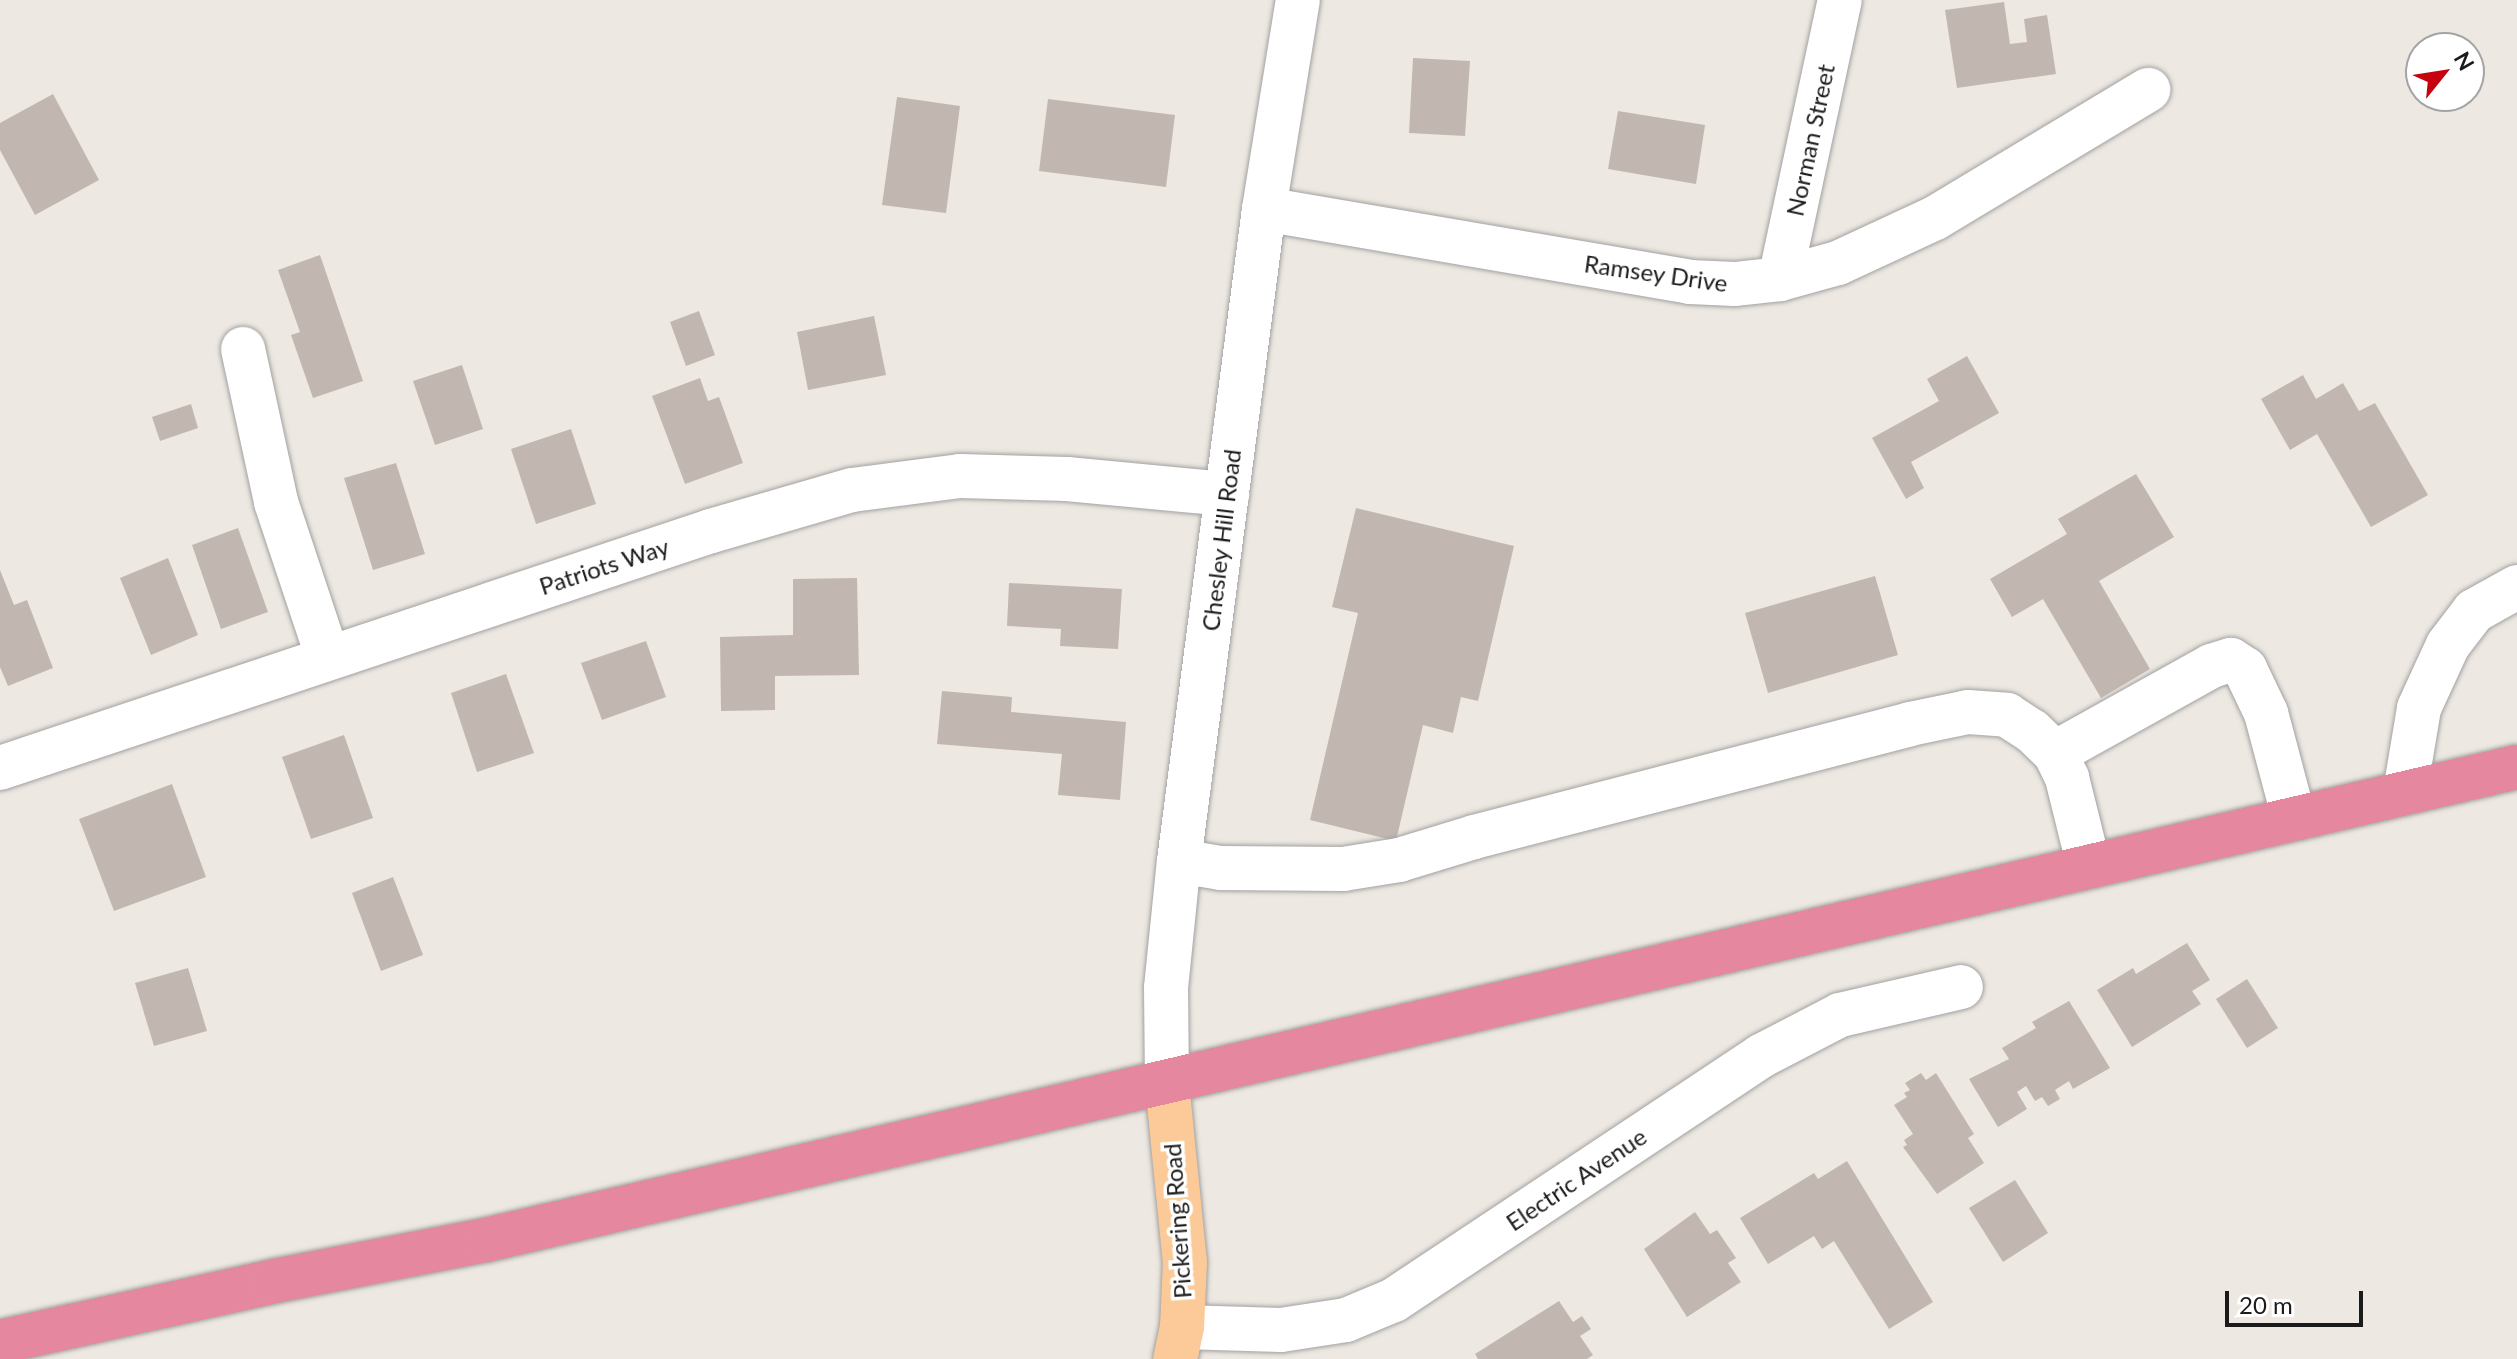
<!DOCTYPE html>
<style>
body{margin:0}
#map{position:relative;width:2517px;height:1359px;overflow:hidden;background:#ede8e1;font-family:Lato,sans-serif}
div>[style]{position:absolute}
.building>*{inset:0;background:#c1b7b0}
.roads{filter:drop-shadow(0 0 2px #a2a2a2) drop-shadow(0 0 2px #a2a2a2)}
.minor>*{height:44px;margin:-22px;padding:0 22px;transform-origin:22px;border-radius:22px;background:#fff}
.major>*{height:44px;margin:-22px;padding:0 22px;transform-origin:22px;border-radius:22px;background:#fbca98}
.highway>*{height:44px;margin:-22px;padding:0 22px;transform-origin:22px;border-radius:22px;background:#e5889f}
span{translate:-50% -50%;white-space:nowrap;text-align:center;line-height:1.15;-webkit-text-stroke:7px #fff;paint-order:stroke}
.street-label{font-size:24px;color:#1b1b1b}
.north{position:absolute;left:2405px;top:32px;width:80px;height:80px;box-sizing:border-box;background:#fff;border:2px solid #a4a4a4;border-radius:50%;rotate:60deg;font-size:22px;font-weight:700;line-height:32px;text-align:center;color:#1b1b1b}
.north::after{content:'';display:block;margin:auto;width:28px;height:36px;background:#c5020d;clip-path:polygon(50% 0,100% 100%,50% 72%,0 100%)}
.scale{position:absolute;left:2225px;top:1291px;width:138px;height:36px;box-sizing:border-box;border:4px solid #1b1b1b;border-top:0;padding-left:10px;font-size:24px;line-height:28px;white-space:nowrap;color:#1b1b1b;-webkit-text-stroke:6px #fff;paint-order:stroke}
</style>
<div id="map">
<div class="building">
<div style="clip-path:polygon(2004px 2px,2010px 44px,2027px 42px,2024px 19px,2047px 15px,2056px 74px,1957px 88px,1945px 10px)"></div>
<div style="clip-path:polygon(1413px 58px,1470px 61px,1465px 136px,1409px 133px)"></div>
<div style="clip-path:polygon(53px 94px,99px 180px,35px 215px,0 150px,0 123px)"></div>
<div style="clip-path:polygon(897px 97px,960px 106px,946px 213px,882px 205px)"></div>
<div style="clip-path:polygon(1048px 99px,1175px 115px,1166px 187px,1039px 171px)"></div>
<div style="clip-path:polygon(1618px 111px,1705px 125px,1696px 184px,1608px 169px)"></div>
<div style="clip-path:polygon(320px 255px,363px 381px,313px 398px,291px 335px,300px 332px,278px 270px)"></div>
<div style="clip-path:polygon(699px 311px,715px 355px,686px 366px,670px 322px)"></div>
<div style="clip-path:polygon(874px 316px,886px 375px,808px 390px,797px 332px)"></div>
<div style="clip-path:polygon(1967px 356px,1999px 413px,1911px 462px,1924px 488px,1906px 499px,1872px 438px,1939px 401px,1927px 379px)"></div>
<div style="clip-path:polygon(462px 365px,483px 429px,435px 445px,413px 381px)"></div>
<div style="clip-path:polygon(2303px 375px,2316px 399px,2343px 383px,2359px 411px,2375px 403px,2428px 495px,2371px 527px,2317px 434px,2290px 450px,2261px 399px)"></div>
<div style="clip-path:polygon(700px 378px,708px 401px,719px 397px,743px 463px,685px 484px,652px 396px)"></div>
<div style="clip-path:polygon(191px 404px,198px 428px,160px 441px,152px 417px)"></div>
<div style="clip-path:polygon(571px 429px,596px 504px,536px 524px,511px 449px)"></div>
<div style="clip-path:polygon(396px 463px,425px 554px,373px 570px,344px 478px)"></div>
<div style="clip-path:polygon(2136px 474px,2174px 537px,2099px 581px,2150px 669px,2101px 698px,2043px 599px,2012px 617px,1990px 579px,2067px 534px,2058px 519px)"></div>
<div style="clip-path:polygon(1356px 508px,1514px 546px,1478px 701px,1461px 697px,1453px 733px,1423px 725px,1396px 841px,1310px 820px,1358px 613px,1332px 607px)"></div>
<div style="clip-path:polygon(238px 528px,268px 612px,221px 629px,192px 545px)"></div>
<div style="clip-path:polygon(168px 558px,198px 635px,151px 655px,120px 578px)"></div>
<div style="clip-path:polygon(0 570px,14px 605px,27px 600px,53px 668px,8px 686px,0 667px)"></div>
<div style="clip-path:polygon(1875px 576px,1898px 655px,1768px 693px,1745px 613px)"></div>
<div style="clip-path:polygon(857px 578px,859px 675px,775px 676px,775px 710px,721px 711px,720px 637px,793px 635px,793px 579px)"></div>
<div style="clip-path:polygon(1009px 583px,1122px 589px,1118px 649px,1060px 646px,1061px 629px,1007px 626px)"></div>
<div style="clip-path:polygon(646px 641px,666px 697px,602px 720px,581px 663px)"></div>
<div style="clip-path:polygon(506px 674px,534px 753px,477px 772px,451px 693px)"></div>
<div style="clip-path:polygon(942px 691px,1012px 697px,1011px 712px,1126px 722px,1120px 800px,1058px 795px,1062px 754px,937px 744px)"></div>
<div style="clip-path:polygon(344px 735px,373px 818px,311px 839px,282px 757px)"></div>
<div style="clip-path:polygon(172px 784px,206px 877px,114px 911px,79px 819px)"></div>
<div style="clip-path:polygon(393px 877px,423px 955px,381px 971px,352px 893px)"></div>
<div style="clip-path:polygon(2187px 943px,2210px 980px,2192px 991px,2201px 1004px,2132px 1047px,2097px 990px,2133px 968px,2136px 974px)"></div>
<div style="clip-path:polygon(188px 968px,207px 1031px,154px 1046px,135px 983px)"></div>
<div style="clip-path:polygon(2247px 979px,2278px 1028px,2247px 1048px,2216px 999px)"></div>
<div style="clip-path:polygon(2069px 1001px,2110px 1068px,2073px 1089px,2069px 1081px,2055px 1090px,2060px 1099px,2048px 1106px,2042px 1097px,2035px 1101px,2026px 1086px,2017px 1092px,2027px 1109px,1998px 1127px,1969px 1079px,2009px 1059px,2002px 1048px,2036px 1028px,2032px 1022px)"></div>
<div style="clip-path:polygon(1921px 1073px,1926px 1080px,1936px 1073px,1974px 1134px,1968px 1138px,1984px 1163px,1937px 1194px,1903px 1147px,1907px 1145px,1904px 1140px,1913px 1134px,1894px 1105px,1907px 1097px,1904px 1093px,1910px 1090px,1905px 1083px)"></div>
<div style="clip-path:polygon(1847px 1161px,1933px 1302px,1889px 1329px,1834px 1241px,1822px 1249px,1814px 1236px,1768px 1264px,1740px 1218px,1814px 1173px,1818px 1179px)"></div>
<div style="clip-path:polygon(2015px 1180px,2048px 1233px,2003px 1262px,1969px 1208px)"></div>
<div style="clip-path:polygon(1695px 1212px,1710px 1234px,1717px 1230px,1736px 1258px,1728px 1263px,1741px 1282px,1687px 1317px,1644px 1249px)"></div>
<div style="clip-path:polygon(1559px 1301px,1573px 1322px,1582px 1316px,1591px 1329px,1580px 1336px,1593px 1355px,1587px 1359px,1478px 1359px,1475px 1354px)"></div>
</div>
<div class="roads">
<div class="minor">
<div style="left:1264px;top:209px;width:432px;rotate:9.7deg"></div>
<div style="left:1690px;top:282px;width:45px;rotate:2.5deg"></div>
<div style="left:1735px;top:284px;width:45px;rotate:-6.3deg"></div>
<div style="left:1780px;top:279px;width:60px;rotate:-15.4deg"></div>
<div style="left:1838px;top:263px;width:107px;rotate:-24.9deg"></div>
<div style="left:1935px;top:218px;width:249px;rotate:-31deg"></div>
<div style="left:1780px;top:279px;width:285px;rotate:-77.9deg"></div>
<div style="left:243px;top:349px;width:157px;rotate:77.8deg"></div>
<div style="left:276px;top:502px;width:164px;rotate:71.6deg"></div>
<div style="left:2055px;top:753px;width:179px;rotate:-29.1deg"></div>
<div style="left:2211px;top:666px;width:21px;rotate:-17deg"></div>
<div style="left:2231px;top:660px;width:17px;rotate:33deg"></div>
<div style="left:2245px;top:669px;width:49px;rotate:64.5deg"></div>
<div style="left:2266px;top:713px;width:109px;rotate:75.1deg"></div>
<div style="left:0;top:768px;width:749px;rotate:-18.43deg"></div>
<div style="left:711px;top:531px;width:147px;rotate:-16.2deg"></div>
<div style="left:852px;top:490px;width:109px;rotate:-7.4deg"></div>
<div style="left:960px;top:476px;width:107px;rotate:1.6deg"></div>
<div style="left:1067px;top:479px;width:161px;rotate:5.4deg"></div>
<div style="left:2405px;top:792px;width:85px;rotate:-80.5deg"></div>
<div style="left:2419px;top:708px;width:69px;rotate:-65.3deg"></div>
<div style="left:2448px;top:645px;width:43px;rotate:-52.6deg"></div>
<div style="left:2474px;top:611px;width:49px;rotate:-29.2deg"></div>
<div style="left:1179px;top:861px;width:43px;rotate:9.5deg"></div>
<div style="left:1221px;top:868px;width:122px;rotate:0.5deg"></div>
<div style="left:1343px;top:869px;width:57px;rotate:-9.1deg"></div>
<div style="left:1399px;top:860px;width:78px;rotate:-17deg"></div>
<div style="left:1474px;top:837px;width:450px;rotate:-14.5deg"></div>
<div style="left:1910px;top:724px;width:59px;rotate:-11.7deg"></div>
<div style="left:1968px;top:712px;width:39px;rotate:4deg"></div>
<div style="left:2007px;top:715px;width:30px;rotate:33deg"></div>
<div style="left:2032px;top:731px;width:32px;rotate:44deg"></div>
<div style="left:2055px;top:753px;width:28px;rotate:64deg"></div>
<div style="left:2067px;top:778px;width:91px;rotate:76deg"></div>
<div style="left:1167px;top:1083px;width:95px;rotate:-90.6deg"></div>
<div style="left:1166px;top:988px;width:128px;rotate:-84.2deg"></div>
<div style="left:1179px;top:861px;width:658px;rotate:-82.57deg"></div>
<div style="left:1264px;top:209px;width:212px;rotate:-80.8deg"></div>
<div style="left:1182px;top:1327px;width:99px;rotate:1.7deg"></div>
<div style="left:1281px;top:1330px;width:66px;rotate:-8.7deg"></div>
<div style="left:1346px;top:1320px;width:52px;rotate:-22.6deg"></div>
<div style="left:1394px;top:1300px;width:441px;rotate:-33.6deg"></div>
<div style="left:1761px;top:1056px;width:89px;rotate:-27.4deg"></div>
<div style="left:1840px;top:1015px;width:124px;rotate:-13deg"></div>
</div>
<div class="major">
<div style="left:1167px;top:1083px;width:180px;rotate:84.3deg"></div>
<div style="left:1185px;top:1262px;width:65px;rotate:92.6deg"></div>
<div style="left:1182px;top:1327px;width:33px;rotate:102deg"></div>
</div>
<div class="highway">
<div style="left:0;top:1342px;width:282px;rotate:-12.5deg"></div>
<div style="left:275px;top:1281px;width:215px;rotate:-11deg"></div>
<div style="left:486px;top:1240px;width:2085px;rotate:-13.11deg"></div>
</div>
</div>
<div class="street-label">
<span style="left:1810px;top:140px;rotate:-78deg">Norman Street</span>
<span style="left:1656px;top:273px;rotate:8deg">Ramsey Drive</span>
<span style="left:1221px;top:540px;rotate:-83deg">Chesley Hill Road</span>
<span style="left:604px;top:566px;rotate:-18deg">Patriots Way</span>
<span style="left:1576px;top:1179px;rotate:-34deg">Electric Avenue</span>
<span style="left:1177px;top:1221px;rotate:-94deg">Pickering Road</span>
</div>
<div class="north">N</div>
<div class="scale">20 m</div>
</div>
